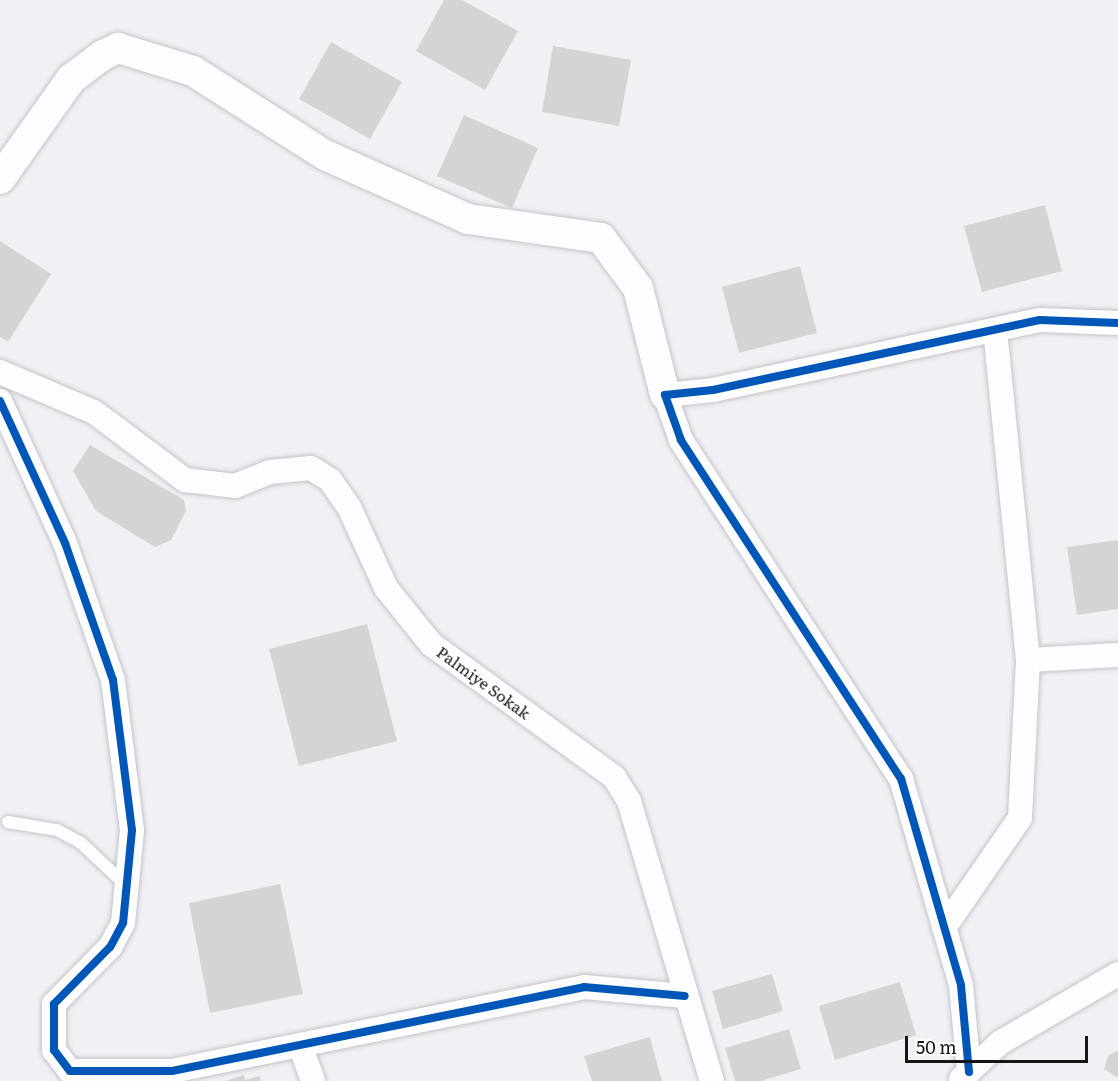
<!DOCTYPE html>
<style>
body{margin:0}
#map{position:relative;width:1118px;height:1081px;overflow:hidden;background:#f1f0f5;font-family:Literata,serif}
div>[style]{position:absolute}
.building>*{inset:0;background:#d6d3d7}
.roads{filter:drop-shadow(0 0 2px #c5c4c8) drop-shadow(0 0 2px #c5c4c8)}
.service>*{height:12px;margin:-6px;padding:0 6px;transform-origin:6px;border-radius:6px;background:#fdfdfe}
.minor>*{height:24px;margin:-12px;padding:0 12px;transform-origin:12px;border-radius:12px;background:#fdfdfe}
.tertiary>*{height:30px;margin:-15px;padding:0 15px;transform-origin:15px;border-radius:15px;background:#fdfdfe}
.cycleway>*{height:8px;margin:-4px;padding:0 4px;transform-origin:4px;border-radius:4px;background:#0057b8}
span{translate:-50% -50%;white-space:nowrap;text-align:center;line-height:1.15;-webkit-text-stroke:4.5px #fff;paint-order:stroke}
.street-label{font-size:16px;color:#161518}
.scale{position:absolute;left:905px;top:1036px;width:183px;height:27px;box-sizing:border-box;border:3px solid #161518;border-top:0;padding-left:8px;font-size:18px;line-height:21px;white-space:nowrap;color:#161518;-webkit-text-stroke:4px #fff;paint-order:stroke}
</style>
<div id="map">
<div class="building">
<div style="clip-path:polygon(444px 0,462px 0,518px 31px,485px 90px,416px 51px)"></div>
<div style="clip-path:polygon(331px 42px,402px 82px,370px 139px,299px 99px)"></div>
<div style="clip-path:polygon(553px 46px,631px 60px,619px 126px,542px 112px)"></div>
<div style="clip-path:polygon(464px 115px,538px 148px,512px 208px,437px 176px)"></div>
<div style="clip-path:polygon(1045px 205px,1062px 271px,982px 292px,964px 226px)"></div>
<div style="clip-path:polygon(0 241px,51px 274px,8px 342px,0 337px)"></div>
<div style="clip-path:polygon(800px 266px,817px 333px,739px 353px,722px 287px)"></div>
<div style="clip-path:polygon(90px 445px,184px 500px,186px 511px,171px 540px,155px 547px,96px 511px,73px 471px)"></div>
<div style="clip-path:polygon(1118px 540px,1118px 609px,1077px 615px,1067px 547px)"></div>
<div style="clip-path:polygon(367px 624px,397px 741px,299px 766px,269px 649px)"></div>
<div style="clip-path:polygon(280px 884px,303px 994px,210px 1013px,189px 903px)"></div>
<div style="clip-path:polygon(772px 974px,783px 1011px,723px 1029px,712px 991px)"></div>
<div style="clip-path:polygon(900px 982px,916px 1035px,835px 1060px,819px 1006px)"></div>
<div style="clip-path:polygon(789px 1029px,801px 1069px,761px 1081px,735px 1081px,725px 1048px)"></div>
<div style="clip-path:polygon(650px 1037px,662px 1081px,592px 1081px,584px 1056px)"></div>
<div style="clip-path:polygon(1118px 1050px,1118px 1078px,1104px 1069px,1108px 1056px)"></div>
<div style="clip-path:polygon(244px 1075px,245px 1080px,260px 1076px,261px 1081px,225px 1081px)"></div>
</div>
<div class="roads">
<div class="service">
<div style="left:8px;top:822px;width:50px;rotate:9.3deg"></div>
<div style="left:57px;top:830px;width:27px;rotate:28deg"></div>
<div style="left:81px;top:843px;width:63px;rotate:43.1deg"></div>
</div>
<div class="minor">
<div style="left:0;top:372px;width:102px;rotate:23.1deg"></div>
<div style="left:94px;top:412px;width:114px;rotate:36.8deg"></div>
<div style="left:185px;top:480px;width:50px;rotate:6.8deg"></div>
<div style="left:235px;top:486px;width:38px;rotate:-22deg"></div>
<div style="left:270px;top:472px;width:41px;rotate:-5.6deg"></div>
<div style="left:311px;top:468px;width:22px;rotate:32deg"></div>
<div style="left:330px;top:480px;width:33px;rotate:55deg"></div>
<div style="left:349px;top:507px;width:89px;rotate:65.4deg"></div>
<div style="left:386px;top:588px;width:72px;rotate:51.2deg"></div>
<div style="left:431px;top:644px;width:226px;rotate:36deg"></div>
<div style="left:614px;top:777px;width:28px;rotate:58deg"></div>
<div style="left:629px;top:801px;width:292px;rotate:73.5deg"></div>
<div style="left:0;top:401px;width:156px;rotate:65.4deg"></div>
<div style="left:65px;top:543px;width:145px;rotate:70.7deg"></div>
<div style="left:113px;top:680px;width:151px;rotate:82.8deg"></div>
<div style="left:132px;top:830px;width:93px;rotate:95.5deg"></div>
<div style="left:123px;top:923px;width:27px;rotate:118deg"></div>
<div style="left:110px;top:947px;width:80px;rotate:134.5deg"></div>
<div style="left:54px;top:1004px;width:46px;rotate:90deg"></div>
<div style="left:54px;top:1050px;width:26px;rotate:53deg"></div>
<div style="left:70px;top:1071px;width:102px"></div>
<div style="left:172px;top:1071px;width:420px;rotate:-11.5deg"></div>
<div style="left:584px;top:987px;width:101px;rotate:5.1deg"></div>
<div style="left:1028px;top:660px;width:90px;rotate:-3.2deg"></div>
<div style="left:944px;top:928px;width:134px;rotate:-55.4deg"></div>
<div style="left:1020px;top:818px;width:158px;rotate:-87.1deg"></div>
<div style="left:1028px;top:660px;width:330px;rotate:-95.7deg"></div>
<div style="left:300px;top:1045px;width:38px;rotate:70deg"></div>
<div style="left:969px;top:1072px;width:87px;rotate:-95.3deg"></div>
<div style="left:961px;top:985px;width:215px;rotate:-106.2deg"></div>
<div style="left:901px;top:779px;width:404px;rotate:-123deg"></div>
<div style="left:681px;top:440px;width:48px;rotate:-109.6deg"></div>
<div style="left:665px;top:395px;width:48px;rotate:-5.9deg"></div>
<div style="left:713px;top:390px;width:334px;rotate:-12.1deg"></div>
<div style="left:1040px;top:320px;width:78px;rotate:2.2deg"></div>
<div style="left:961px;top:1079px;width:54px;rotate:-42.8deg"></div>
<div style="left:1001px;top:1042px;width:135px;rotate:-30.2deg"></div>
</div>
<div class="tertiary">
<div style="left:0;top:179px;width:123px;rotate:-54.6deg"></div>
<div style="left:71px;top:79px;width:40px;rotate:-37deg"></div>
<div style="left:103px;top:55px;width:17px;rotate:-25deg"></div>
<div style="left:118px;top:48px;width:78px;rotate:17deg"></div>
<div style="left:193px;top:71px;width:156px;rotate:32.5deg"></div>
<div style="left:325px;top:155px;width:157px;rotate:24.1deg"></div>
<div style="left:468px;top:219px;width:134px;rotate:8.1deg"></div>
<div style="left:601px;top:238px;width:62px;rotate:53.5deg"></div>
<div style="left:638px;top:288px;width:110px;rotate:75.8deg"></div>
</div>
</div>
<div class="cycleway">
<div style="left:0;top:401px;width:156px;rotate:65.4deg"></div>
<div style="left:65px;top:543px;width:145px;rotate:70.7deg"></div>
<div style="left:113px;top:680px;width:151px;rotate:82.8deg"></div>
<div style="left:132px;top:830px;width:93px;rotate:95.5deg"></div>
<div style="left:123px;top:923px;width:27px;rotate:118deg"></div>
<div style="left:110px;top:947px;width:80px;rotate:134.5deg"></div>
<div style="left:54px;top:1004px;width:46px;rotate:90deg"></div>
<div style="left:54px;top:1050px;width:26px;rotate:53deg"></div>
<div style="left:70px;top:1071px;width:102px"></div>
<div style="left:172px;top:1071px;width:420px;rotate:-11.5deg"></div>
<div style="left:584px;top:987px;width:101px;rotate:5.1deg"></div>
<div style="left:969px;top:1072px;width:87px;rotate:-95.3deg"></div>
<div style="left:961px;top:985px;width:215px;rotate:-106.2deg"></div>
<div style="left:901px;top:779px;width:404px;rotate:-123deg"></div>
<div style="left:681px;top:440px;width:48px;rotate:-109.6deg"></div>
<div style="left:665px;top:395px;width:48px;rotate:-5.9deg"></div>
<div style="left:713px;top:390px;width:334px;rotate:-12.1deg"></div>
<div style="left:1040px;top:320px;width:78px;rotate:2.2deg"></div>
</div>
<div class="street-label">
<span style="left:484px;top:682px;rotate:36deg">Palmiye Sokak</span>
</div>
<div class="scale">50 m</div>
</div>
